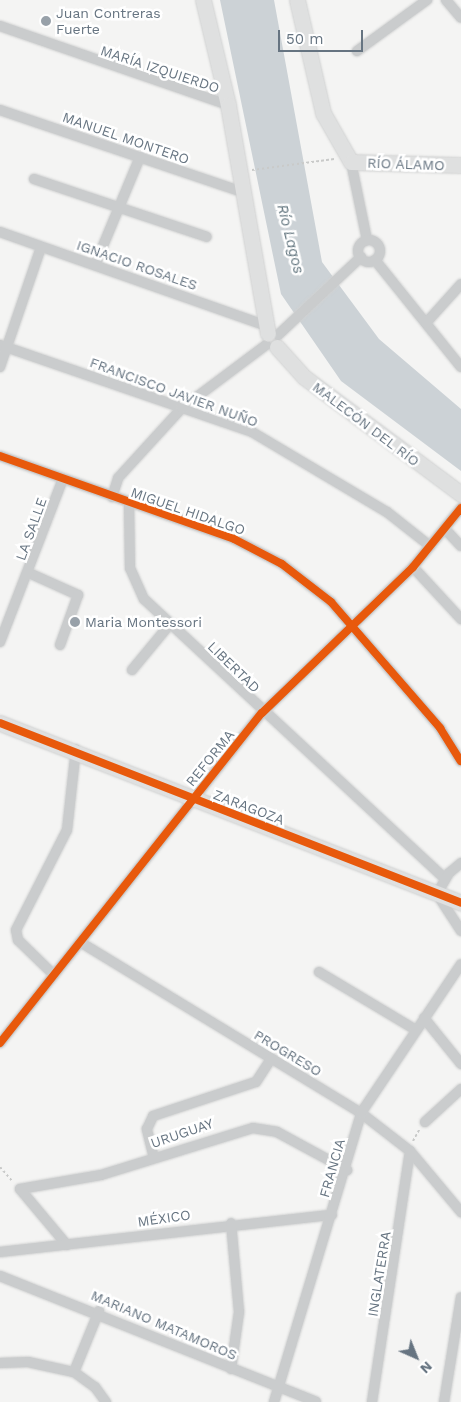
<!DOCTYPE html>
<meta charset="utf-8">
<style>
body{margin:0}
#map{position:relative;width:461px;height:1402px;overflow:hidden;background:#f4f4f3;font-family:"Work Sans",sans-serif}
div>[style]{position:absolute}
.water>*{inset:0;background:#ccd2d6}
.path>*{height:2px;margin-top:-1px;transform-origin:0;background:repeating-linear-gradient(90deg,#c9cac9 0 2.5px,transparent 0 5px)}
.roads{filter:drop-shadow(0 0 1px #d0d1d1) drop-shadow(0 0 1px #d0d1d1)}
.street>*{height:10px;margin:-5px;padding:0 5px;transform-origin:5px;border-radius:5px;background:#cacccd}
.street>.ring{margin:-5px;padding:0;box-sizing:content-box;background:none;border:10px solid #cacccd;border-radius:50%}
.secondary>*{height:15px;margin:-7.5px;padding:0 7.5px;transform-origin:7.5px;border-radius:7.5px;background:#dfe0e0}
.cycleway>*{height:8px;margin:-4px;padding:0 4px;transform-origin:4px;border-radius:4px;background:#e8590c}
.dots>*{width:14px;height:14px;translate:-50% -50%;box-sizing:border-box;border:2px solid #fff;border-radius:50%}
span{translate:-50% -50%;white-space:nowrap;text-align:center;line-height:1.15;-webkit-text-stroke:5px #fff;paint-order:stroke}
.poi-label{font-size:14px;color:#667481}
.left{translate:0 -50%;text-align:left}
.street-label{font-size:14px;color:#667481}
.water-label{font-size:15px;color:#62757e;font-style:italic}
.north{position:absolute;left:391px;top:1332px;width:50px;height:50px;-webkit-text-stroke:4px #fff;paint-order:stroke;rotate:136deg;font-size:14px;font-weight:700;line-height:20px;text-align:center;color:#667481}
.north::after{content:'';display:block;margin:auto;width:18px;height:22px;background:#667481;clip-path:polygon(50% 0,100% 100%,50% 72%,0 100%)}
.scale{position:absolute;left:278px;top:30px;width:85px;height:22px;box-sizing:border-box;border:2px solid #667481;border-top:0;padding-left:6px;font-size:15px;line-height:18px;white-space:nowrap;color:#667481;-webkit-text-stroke:4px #fff;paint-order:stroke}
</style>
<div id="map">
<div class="water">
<div style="clip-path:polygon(220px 0,274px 0,322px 262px,379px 339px,461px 409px,461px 471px,341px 381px,281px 294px)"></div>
</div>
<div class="path">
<div style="left:252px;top:170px;width:83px;rotate:-7.6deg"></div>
<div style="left:413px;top:1141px;width:13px;rotate:-61deg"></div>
<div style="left:0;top:1167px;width:20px;rotate:49deg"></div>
</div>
<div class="roads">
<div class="street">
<div style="left:446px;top:0;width:23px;rotate:50deg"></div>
<div style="left:0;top:26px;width:241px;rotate:19.1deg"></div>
<div style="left:357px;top:51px;width:87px;rotate:-36.1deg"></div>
<div style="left:0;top:110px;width:256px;rotate:18.7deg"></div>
<div style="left:351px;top:162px;width:80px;rotate:78.4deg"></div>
<div style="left:34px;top:179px;width:182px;rotate:18.5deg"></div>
<div style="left:0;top:232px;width:280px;rotate:19.4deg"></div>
<div class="ring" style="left:358px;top:240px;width:12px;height:12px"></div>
<div style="left:375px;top:260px;width:137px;rotate:51.2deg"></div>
<div style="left:95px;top:265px;width:117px;rotate:-67.4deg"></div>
<div style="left:426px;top:323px;width:52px;rotate:-48.1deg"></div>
<div style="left:278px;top:335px;width:114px;rotate:-43.2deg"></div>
<div style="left:0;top:345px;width:267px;rotate:19deg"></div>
<div style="left:252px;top:432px;width:157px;rotate:30.7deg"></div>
<div style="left:387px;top:512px;width:55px;rotate:38.3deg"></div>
<div style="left:0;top:367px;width:127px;rotate:-71.1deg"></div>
<div style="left:0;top:456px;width:248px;rotate:19.5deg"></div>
<div style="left:234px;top:539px;width:54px;rotate:27.5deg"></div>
<div style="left:282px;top:564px;width:62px;rotate:37.8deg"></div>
<div style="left:331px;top:602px;width:167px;rotate:49.1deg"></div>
<div style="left:440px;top:728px;width:39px;rotate:58deg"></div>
<div style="left:112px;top:497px;width:20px;rotate:-72deg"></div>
<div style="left:118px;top:478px;width:95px;rotate:-47.6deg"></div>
<div style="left:182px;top:408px;width:105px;rotate:-36.9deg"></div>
<div style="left:129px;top:504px;width:64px;rotate:89.1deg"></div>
<div style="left:130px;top:568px;width:34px;rotate:66deg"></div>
<div style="left:144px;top:599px;width:411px;rotate:42.9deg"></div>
<div style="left:445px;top:529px;width:23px;rotate:47deg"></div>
<div style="left:413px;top:567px;width:71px;rotate:47.3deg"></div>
<div style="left:29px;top:573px;width:54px;rotate:24.2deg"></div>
<div style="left:78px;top:595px;width:53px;rotate:109.8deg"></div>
<div style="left:0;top:642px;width:175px;rotate:-68.9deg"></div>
<div style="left:132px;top:670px;width:60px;rotate:-50.4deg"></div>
<div style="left:461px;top:863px;width:16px;rotate:140deg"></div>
<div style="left:449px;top:873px;width:24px;rotate:120deg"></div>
<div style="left:437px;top:894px;width:44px;rotate:57deg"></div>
<div style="left:80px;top:942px;width:329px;rotate:31.3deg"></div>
<div style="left:361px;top:1113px;width:62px;rotate:37.8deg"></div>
<div style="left:410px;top:1151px;width:80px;rotate:50.1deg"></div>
<div style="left:319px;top:972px;width:113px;rotate:30.9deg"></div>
<div style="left:54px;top:975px;width:50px;rotate:-135.8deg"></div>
<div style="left:18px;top:940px;width:10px;rotate:-101deg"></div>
<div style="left:16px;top:930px;width:112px;rotate:-63deg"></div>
<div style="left:67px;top:830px;width:81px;rotate:-83.7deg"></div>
<div style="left:424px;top:1018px;width:59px;rotate:51.2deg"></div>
<div style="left:0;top:1043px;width:421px;rotate:-51.6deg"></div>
<div style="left:262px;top:713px;width:210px;rotate:-44deg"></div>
<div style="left:413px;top:567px;width:76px;rotate:-50.9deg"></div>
<div style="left:425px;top:1122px;width:49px;rotate:-42.5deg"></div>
<div style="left:154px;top:1158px;width:30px;rotate:-104deg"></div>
<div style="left:147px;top:1129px;width:14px;rotate:-65deg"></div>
<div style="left:153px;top:1116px;width:108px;rotate:-18.3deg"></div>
<div style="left:256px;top:1082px;width:27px;rotate:-57deg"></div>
<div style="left:20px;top:1189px;width:82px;rotate:-9.8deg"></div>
<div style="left:101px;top:1175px;width:159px;rotate:-17.2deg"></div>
<div style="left:253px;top:1128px;width:24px;rotate:9deg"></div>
<div style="left:277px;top:1132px;width:80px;rotate:28.5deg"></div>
<div style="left:20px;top:1189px;width:73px;rotate:50deg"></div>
<div style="left:0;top:1252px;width:334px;rotate:-6.4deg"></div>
<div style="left:0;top:1276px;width:340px;rotate:21.7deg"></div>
<div style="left:0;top:1363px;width:28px;rotate:-2deg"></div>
<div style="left:28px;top:1362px;width:47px;rotate:12.3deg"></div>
<div style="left:74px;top:1372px;width:26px;rotate:36deg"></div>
<div style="left:95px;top:1387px;width:19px;rotate:54deg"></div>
<div style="left:231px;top:1369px;width:58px;rotate:-82deg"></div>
<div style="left:239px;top:1312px;width:89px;rotate:-95.1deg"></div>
<div style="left:74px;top:1372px;width:66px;rotate:-67.7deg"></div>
<div style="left:274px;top:1402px;width:302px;rotate:-73.2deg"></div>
<div style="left:361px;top:1113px;width:179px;rotate:-56.1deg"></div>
<div style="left:372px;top:1402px;width:254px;rotate:-81.4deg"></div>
<div style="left:444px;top:1402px;width:106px;rotate:-80.8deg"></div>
</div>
<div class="secondary">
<div style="left:203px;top:0;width:108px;rotate:76.6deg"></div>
<div style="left:228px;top:105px;width:232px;rotate:80.1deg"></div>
<div style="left:297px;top:0;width:116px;rotate:77deg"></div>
<div style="left:323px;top:113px;width:56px;rotate:60.3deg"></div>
<div style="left:351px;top:162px;width:110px;rotate:1.6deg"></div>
<div style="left:277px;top:347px;width:40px;rotate:48deg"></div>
<div style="left:304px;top:377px;width:196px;rotate:36.7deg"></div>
<div style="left:0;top:723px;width:495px;rotate:21.3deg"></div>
</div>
</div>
<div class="cycleway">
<div style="left:0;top:456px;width:248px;rotate:19.5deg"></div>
<div style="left:234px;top:539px;width:54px;rotate:27.5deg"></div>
<div style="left:282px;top:564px;width:62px;rotate:37.8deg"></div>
<div style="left:331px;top:602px;width:167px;rotate:49.1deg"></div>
<div style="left:440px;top:728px;width:39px;rotate:58deg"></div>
<div style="left:0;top:723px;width:495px;rotate:21.3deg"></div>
<div style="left:0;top:1043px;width:421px;rotate:-51.6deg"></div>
<div style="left:262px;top:713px;width:210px;rotate:-44deg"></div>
<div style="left:413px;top:567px;width:76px;rotate:-50.9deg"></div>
</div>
<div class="dots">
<div style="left:46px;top:21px;background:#98a1a9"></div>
<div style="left:75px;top:622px;background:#98a1a9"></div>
</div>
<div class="poi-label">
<span class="left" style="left:56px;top:21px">Juan Contreras<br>Fuerte</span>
<span class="left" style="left:85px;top:622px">Maria Montessori</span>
</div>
<div class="street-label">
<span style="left:160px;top:69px;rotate:18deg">MARÍA IZQUIERDO</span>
<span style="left:126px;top:138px;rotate:19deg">MANUEL MONTERO</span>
<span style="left:406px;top:164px;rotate:2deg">RÍO ÁLAMO</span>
<span style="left:137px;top:265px;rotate:19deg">IGNACIO ROSALES</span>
<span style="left:174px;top:392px;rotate:20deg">FRANCISCO JAVIER NUÑO</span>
<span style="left:366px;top:424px;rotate:37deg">MALECÓN DEL RÍO</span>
<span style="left:188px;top:511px;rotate:19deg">MIGUEL HIDALGO</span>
<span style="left:31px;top:529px;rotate:-70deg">LA SALLE</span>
<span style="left:234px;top:667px;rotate:44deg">LIBERTAD</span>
<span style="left:210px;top:758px;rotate:-51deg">REFORMA</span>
<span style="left:249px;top:807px;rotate:21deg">ZARAGOZA</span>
<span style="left:288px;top:1053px;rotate:31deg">PROGRESO</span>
<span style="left:182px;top:1133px;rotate:-19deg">URUGUAY</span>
<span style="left:332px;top:1168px;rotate:-74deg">FRANCIA</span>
<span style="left:164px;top:1218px;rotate:-8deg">MÉXICO</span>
<span style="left:379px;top:1274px;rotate:-81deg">INGLATERRA</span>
<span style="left:164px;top:1325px;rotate:23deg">MARIANO MATAMOROS</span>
</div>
<div class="water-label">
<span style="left:290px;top:239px;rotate:76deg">Río Lagos</span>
</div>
<div class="north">N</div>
<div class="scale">50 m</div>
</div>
